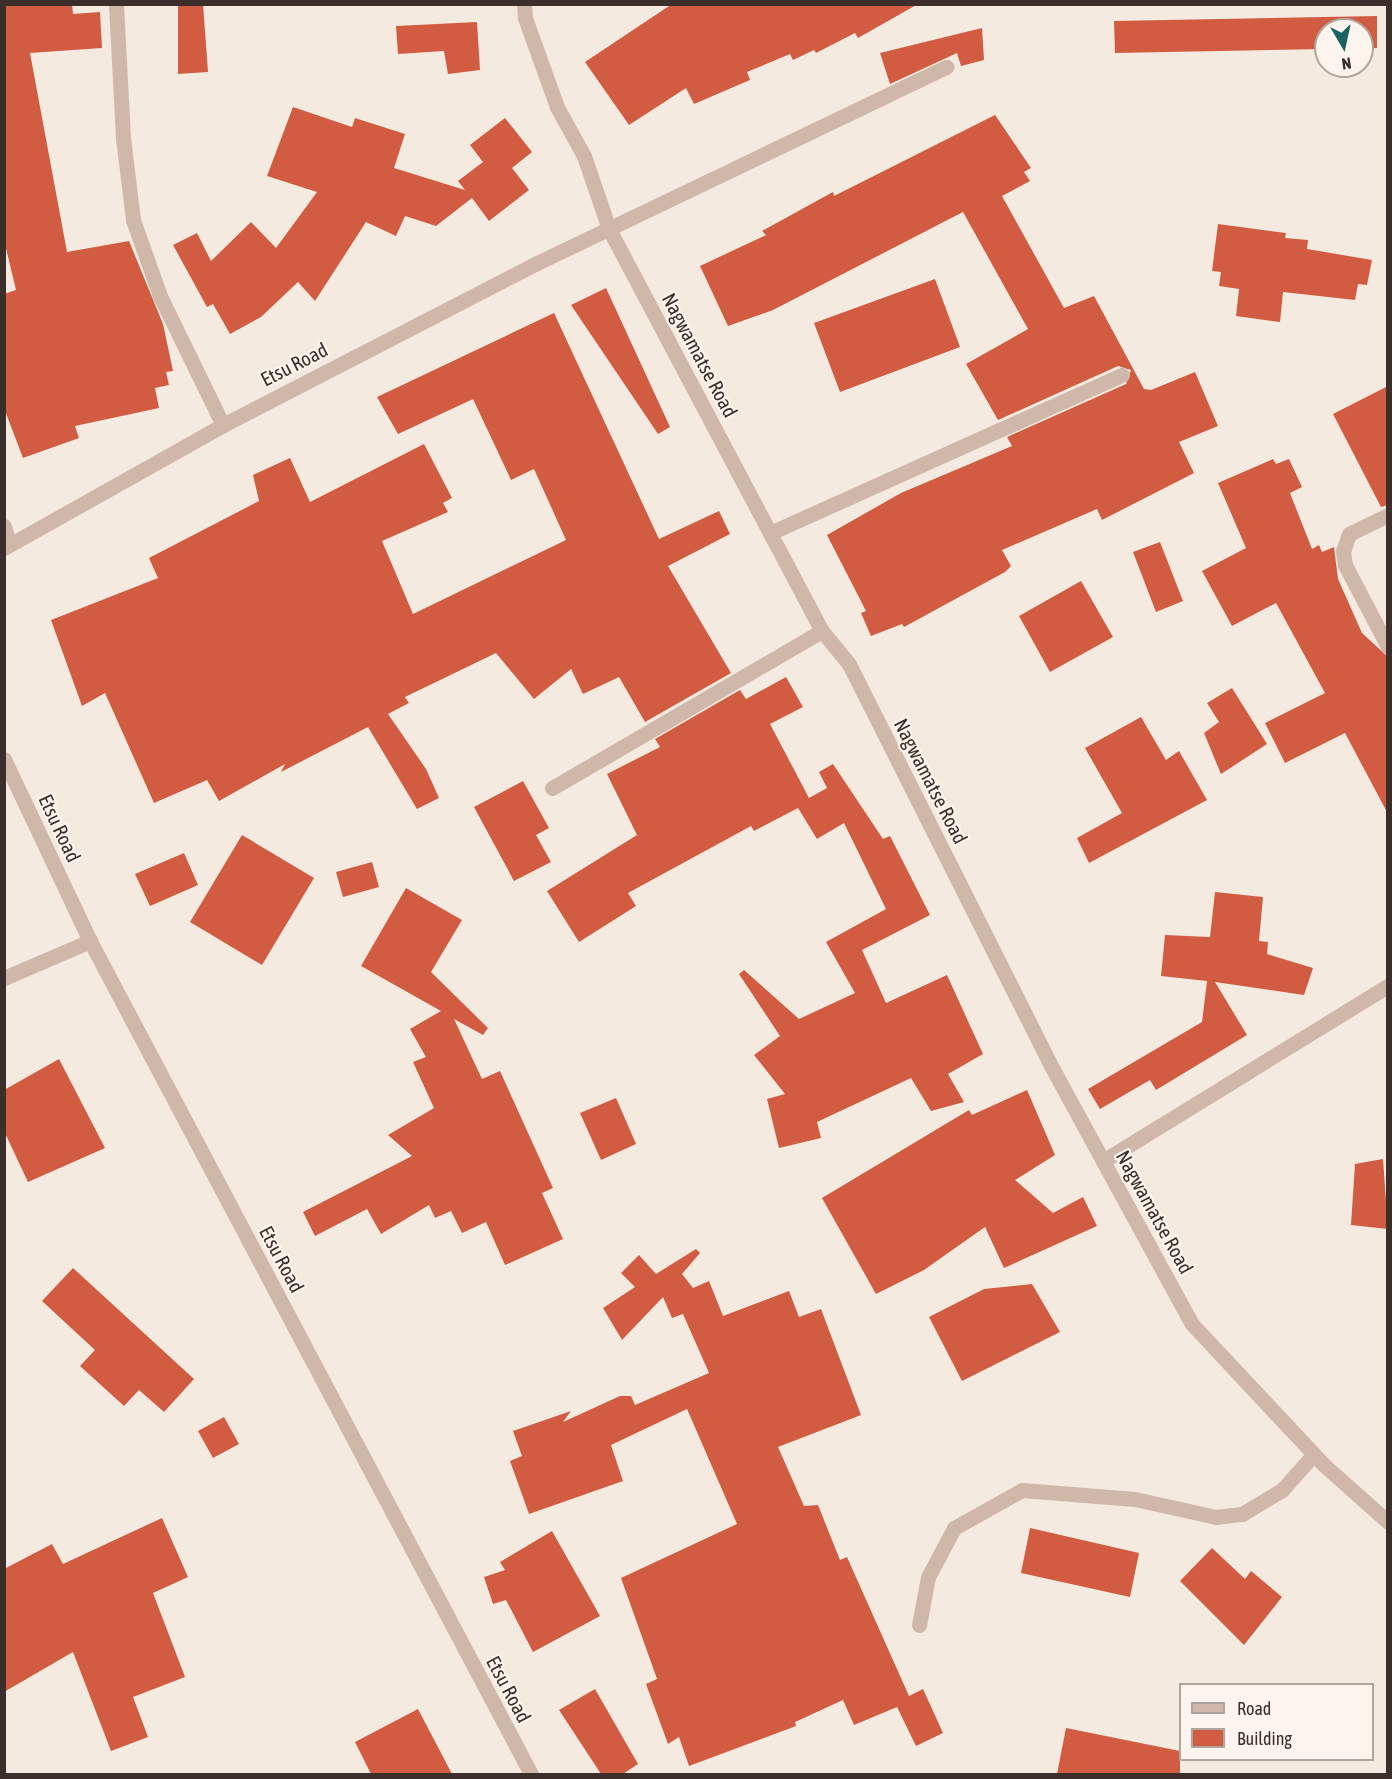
<!DOCTYPE html>
<style>
body{margin:0}
#map{position:relative;width:1392px;height:1779px;overflow:hidden;background:#f5eadf;font-family:"Asap Condensed",sans-serif}
div>[style]{position:absolute}
.building>*{inset:0;background:#d15c42}
.minor>*{height:15px;margin:-7.5px;padding:0 7.5px;transform-origin:7.5px;border-radius:7.5px;background:#cfb8a9}
span{translate:-50% -50%;white-space:nowrap;text-align:center;line-height:1.15;-webkit-text-stroke:4.5px #fcf4ed;paint-order:stroke}
.street-label{font-size:20px;color:#3c2e2a}
.frame{position:absolute;inset:0;border:6px solid #3c2e2a;pointer-events:none}
.legend{position:absolute;left:1179px;top:1683px;width:195px;height:78px;box-sizing:border-box;background:#fcf4ed;border:2px solid #afa59f;margin:0;padding:8px 10px;list-style:none;font-size:18px;color:#3c2e2a}
.legend li{display:flex;align-items:center;gap:12px;height:30px}
.legend b{width:30px;border:2px solid #afa59f}
.north{position:absolute;left:1314px;top:18px;width:60px;height:60px;box-sizing:border-box;background:#fcf4ed;border:2px solid #afa59f;border-radius:50%;rotate:171deg;font-size:16px;font-weight:700;line-height:24px;text-align:center;color:#3c2e2a}
.north::after{content:'';display:block;margin:auto;width:21px;height:27px;background:#1a6162;clip-path:polygon(50% 0,100% 100%,50% 72%,0 100%)}
</style>
<div id="map">
<div class="building">
<div style="clip-path:polygon(4px 4px,72px 4px,73px 14px,100px 12px,102px 48px,30px 53px,67px 252px,129px 241px,163px 324px,173px 371px,166px 372px,169px 385px,155px 388px,159px 408px,75px 426px,79px 438px,23px 458px,4px 408px,4px 294px,16px 290px,4px 240px)"></div>
<div style="clip-path:polygon(178px 4px,203px 4px,208px 72px,178px 74px)"></div>
<div style="clip-path:polygon(672px 4px,918px 4px,858px 38px,855px 33px,816px 53px,814px 50px,793px 60px,790px 54px,747px 72px,750px 80px,694px 104px,686px 88px,629px 125px,585px 62px)"></div>
<div style="clip-path:polygon(1377px 16px,1377px 48px,1362px 49px,1362px 30px,1326px 30px,1326px 49px,1115px 53px,1114px 21px)"></div>
<div style="clip-path:polygon(477px 22px,480px 70px,448px 74px,444px 51px,398px 54px,396px 26px)"></div>
<div style="clip-path:polygon(982px 28px,984px 60px,961px 66px,957px 53px,890px 84px,880px 53px)"></div>
<div style="clip-path:polygon(293px 107px,352px 127px,355px 118px,405px 134px,394px 168px,465px 190px,458px 181px,483px 162px,470px 145px,505px 118px,532px 152px,512px 168px,529px 190px,489px 221px,472px 198px,436px 226px,405px 216px,396px 236px,366px 222px,315px 301px,298px 282px,261px 317px,230px 334px,213px 304px,207px 307px,173px 245px,197px 233px,211px 261px,251px 222px,276px 248px,317px 192px,267px 176px)"></div>
<div style="clip-path:polygon(995px 115px,1031px 168px,1024px 172px,1030px 181px,1002px 196px,1064px 308px,1094px 296px,1144px 389px,1151px 390px,1195px 372px,1218px 426px,1179px 442px,1194px 473px,1102px 520px,1097px 509px,1002px 550px,1011px 566px,1005px 572px,904px 627px,902px 624px,871px 636px,861px 613px,866px 611px,827px 535px,901px 493px,1012px 446px,1007px 437px,1126px 384px,1131px 370px,1118px 366px,998px 420px,966px 364px,1028px 329px,963px 212px,773px 310px,728px 326px,700px 266px,766px 235px,762px 231px,833px 192px,834px 196px)"></div>
<div style="clip-path:polygon(1218px 224px,1286px 233px,1285px 238px,1308px 240px,1307px 249px,1372px 260px,1367px 285px,1358px 284px,1355px 300px,1283px 292px,1280px 322px,1236px 316px,1239px 289px,1219px 286px,1221px 272px,1212px 271px)"></div>
<div style="clip-path:polygon(935px 279px,960px 347px,840px 392px,814px 323px)"></div>
<div style="clip-path:polygon(606px 288px,670px 427px,658px 434px,571px 305px)"></div>
<div style="clip-path:polygon(554px 313px,659px 539px,719px 511px,730px 534px,668px 566px,731px 673px,645px 722px,619px 677px,583px 694px,571px 669px,534px 699px,496px 653px,405px 697px,409px 703px,388px 714px,426px 769px,439px 798px,417px 809px,368px 727px,281px 772px,285px 764px,219px 801px,207px 780px,154px 803px,105px 693px,82px 706px,51px 620px,158px 578px,149px 558px,259px 501px,253px 475px,290px 458px,310px 502px,424px 444px,452px 498px,443px 503px,448px 512px,382px 541px,413px 614px,566px 540px,534px 469px,511px 480px,473px 399px,398px 434px,377px 397px)"></div>
<div style="clip-path:polygon(1388px 386px,1388px 505px,1381px 507px,1333px 414px)"></div>
<div style="clip-path:polygon(1273px 459px,1276px 464px,1289px 459px,1302px 487px,1290px 493px,1312px 549px,1319px 545px,1322px 552px,1334px 547px,1338px 579px,1362px 633px,1388px 657px,1388px 814px,1345px 733px,1285px 763px,1265px 723px,1325px 693px,1276px 603px,1232px 626px,1202px 571px,1246px 548px,1218px 483px)"></div>
<div style="clip-path:polygon(1160px 542px,1183px 601px,1156px 612px,1133px 552px)"></div>
<div style="clip-path:polygon(1081px 581px,1113px 637px,1050px 672px,1019px 616px)"></div>
<div style="clip-path:polygon(786px 677px,803px 707px,770px 724px,809px 798px,827px 788px,819px 772px,833px 764px,883px 839px,890px 836px,930px 915px,862px 950px,886px 1003px,947px 975px,983px 1054px,948px 1074px,964px 1102px,931px 1111px,911px 1078px,817px 1122px,821px 1138px,779px 1148px,767px 1099px,785px 1094px,754px 1055px,780px 1036px,739px 974px,744px 970px,799px 1019px,855px 993px,826px 942px,886px 909px,844px 823px,817px 839px,798px 808px,754px 831px,751px 826px,628px 893px,636px 906px,579px 942px,547px 891px,637px 835px,607px 774px,660px 747px,655px 739px,740px 690px,746px 699px)"></div>
<div style="clip-path:polygon(1232px 688px,1267px 744px,1221px 774px,1204px 733px,1219px 722px,1207px 703px)"></div>
<div style="clip-path:polygon(1141px 717px,1166px 760px,1179px 751px,1207px 800px,1089px 863px,1077px 838px,1122px 813px,1085px 748px)"></div>
<div style="clip-path:polygon(523px 781px,549px 828px,536px 835px,551px 862px,514px 881px,474px 807px)"></div>
<div style="clip-path:polygon(242px 835px,314px 878px,262px 965px,190px 922px)"></div>
<div style="clip-path:polygon(184px 853px,198px 885px,150px 906px,135px 874px)"></div>
<div style="clip-path:polygon(372px 862px,379px 887px,343px 897px,336px 872px)"></div>
<div style="clip-path:polygon(406px 888px,462px 920px,431px 972px,488px 1028px,483px 1035px,454px 1019px,482px 1079px,500px 1071px,553px 1188px,542px 1193px,563px 1239px,505px 1265px,486px 1222px,462px 1233px,451px 1211px,435px 1218px,429px 1205px,381px 1234px,367px 1209px,315px 1236px,303px 1212px,412px 1156px,388px 1135px,434px 1108px,413px 1062px,426px 1057px,410px 1029px,441px 1011px,361px 966px)"></div>
<div style="clip-path:polygon(1215px 892px,1263px 897px,1259px 941px,1268px 942px,1267px 954px,1313px 968px,1304px 995px,1215px 982px,1247px 1035px,1156px 1090px,1150px 1080px,1100px 1109px,1088px 1089px,1202px 1022px,1207px 981px,1161px 976px,1165px 935px,1210px 937px)"></div>
<div style="clip-path:polygon(59px 1059px,105px 1148px,28px 1182px,4px 1131px,4px 1090px)"></div>
<div style="clip-path:polygon(1027px 1090px,1055px 1155px,1015px 1180px,1053px 1213px,1083px 1197px,1097px 1226px,1004px 1268px,985px 1227px,924px 1270px,876px 1294px,822px 1198px,969px 1110px,972px 1115px)"></div>
<div style="clip-path:polygon(616px 1098px,636px 1144px,601px 1160px,580px 1113px)"></div>
<div style="clip-path:polygon(1383px 1159px,1388px 1229px,1351px 1225px,1355px 1164px)"></div>
<div style="clip-path:polygon(696px 1249px,700px 1253px,682px 1274px,693px 1288px,709px 1281px,723px 1316px,789px 1291px,799px 1317px,821px 1309px,861px 1415px,778px 1447px,804px 1506px,818px 1505px,840px 1560px,847px 1557px,909px 1696px,923px 1689px,943px 1733px,916px 1746px,897px 1707px,854px 1725px,843px 1700px,795px 1722px,796px 1726px,689px 1766px,679px 1737px,668px 1744px,646px 1684px,657px 1679px,621px 1578px,737px 1524px,687px 1409px,611px 1445px,623px 1481px,529px 1514px,510px 1461px,522px 1456px,513px 1431px,571px 1411px,563px 1422px,620px 1396px,631px 1396px,635px 1405px,709px 1373px,683px 1314px,672px 1318px,663px 1297px,622px 1340px,603px 1308px,635px 1287px,621px 1273px,639px 1255px,656px 1274px)"></div>
<div style="clip-path:polygon(73px 1268px,194px 1379px,164px 1412px,139px 1390px,124px 1406px,80px 1366px,95px 1350px,42px 1301px)"></div>
<div style="clip-path:polygon(1032px 1284px,1060px 1332px,962px 1381px,929px 1317px,984px 1289px)"></div>
<div style="clip-path:polygon(224px 1417px,239px 1444px,213px 1458px,198px 1431px)"></div>
<div style="clip-path:polygon(162px 1518px,188px 1577px,153px 1593px,185px 1677px,133px 1697px,148px 1737px,111px 1751px,73px 1652px,4px 1692px,4px 1569px,52px 1544px,63px 1564px)"></div>
<div style="clip-path:polygon(1030px 1528px,1139px 1553px,1130px 1597px,1021px 1573px)"></div>
<div style="clip-path:polygon(552px 1531px,600px 1616px,533px 1652px,506px 1600px,493px 1604px,484px 1577px,505px 1570px,500px 1562px)"></div>
<div style="clip-path:polygon(1212px 1548px,1245px 1579px,1251px 1571px,1282px 1597px,1244px 1645px,1180px 1581px)"></div>
<div style="clip-path:polygon(595px 1689px,638px 1764px,623px 1774px,601px 1774px,559px 1710px)"></div>
<div style="clip-path:polygon(418px 1709px,452px 1774px,371px 1774px,355px 1742px)"></div>
<div style="clip-path:polygon(1066px 1728px,1180px 1751px,1180px 1774px,1057px 1774px)"></div>
</div>
<div class="minor">
<div style="left:116px;top:4px;width:134px;rotate:87deg"></div>
<div style="left:123px;top:138px;width:83px;rotate:83deg"></div>
<div style="left:133px;top:220px;width:81px;rotate:70.4deg"></div>
<div style="left:160px;top:296px;width:144px;rotate:64deg"></div>
<div style="left:524px;top:4px;width:14px;rotate:86deg"></div>
<div style="left:525px;top:18px;width:95px;rotate:70.2deg"></div>
<div style="left:557px;top:107px;width:56px;rotate:61.1deg"></div>
<div style="left:584px;top:156px;width:77px;rotate:71.1deg"></div>
<div style="left:609px;top:229px;width:455px;rotate:62.1deg"></div>
<div style="left:822px;top:631px;width:43px;rotate:50.7deg"></div>
<div style="left:849px;top:664px;width:445px;rotate:63.3deg"></div>
<div style="left:1049px;top:1062px;width:298px;rotate:61.4deg"></div>
<div style="left:1192px;top:1324px;width:193px;rotate:46.9deg"></div>
<div style="left:1324px;top:1465px;width:86px;rotate:41.7deg"></div>
<div style="left:1388px;top:515px;width:43px;rotate:154deg"></div>
<div style="left:1349px;top:534px;width:18px;rotate:109deg"></div>
<div style="left:1343px;top:551px;width:14px;rotate:82deg"></div>
<div style="left:1345px;top:565px;width:93px;rotate:62.3deg"></div>
<div style="left:4px;top:526px;width:19px;rotate:74deg"></div>
<div style="left:770px;top:533px;width:386px;rotate:-24.2deg"></div>
<div style="left:4px;top:548px;width:251px;rotate:-29.3deg"></div>
<div style="left:223px;top:425px;width:353px;rotate:-27.3deg"></div>
<div style="left:537px;top:263px;width:454px;rotate:-25.6deg"></div>
<div style="left:4px;top:759px;width:201px;rotate:64.7deg"></div>
<div style="left:90px;top:941px;width:943px;rotate:62.1deg"></div>
<div style="left:552px;top:788px;width:312px;rotate:-30.2deg"></div>
<div style="left:4px;top:978px;width:94px;rotate:-23.3deg"></div>
<div style="left:1103px;top:1161px;width:334px;rotate:-31.6deg"></div>
<div style="left:919px;top:1625px;width:49px;rotate:-79.4deg"></div>
<div style="left:928px;top:1577px;width:55px;rotate:-62deg"></div>
<div style="left:954px;top:1528px;width:78px;rotate:-29.2deg"></div>
<div style="left:1022px;top:1490px;width:113px;rotate:4.6deg"></div>
<div style="left:1135px;top:1499px;width:83px;rotate:12.5deg"></div>
<div style="left:1216px;top:1517px;width:26px;rotate:-7deg"></div>
<div style="left:1242px;top:1514px;width:47px;rotate:-31deg"></div>
<div style="left:1282px;top:1490px;width:48px;rotate:-48.4deg"></div>
</div>
<div class="street-label">
<span style="left:700px;top:355px;rotate:62deg">Nagwamatse Road</span>
<span style="left:294px;top:364px;rotate:-27deg">Etsu Road</span>
<span style="left:931px;top:781px;rotate:63deg">Nagwamatse Road</span>
<span style="left:60px;top:828px;rotate:65deg">Etsu Road</span>
<span style="left:1155px;top:1212px;rotate:61deg">Nagwamatse Road</span>
<span style="left:282px;top:1259px;rotate:62deg">Etsu Road</span>
<span style="left:509px;top:1689px;rotate:62deg">Etsu Road</span>
</div>
<div class="frame"></div>
<ul class="legend">
<li><b style="height:8px;background:#cfb8a9"></b>Road</li>
<li><b style="height:16px;background:#d15c42"></b>Building</li>
</ul>
<div class="north">N</div>
</div>
